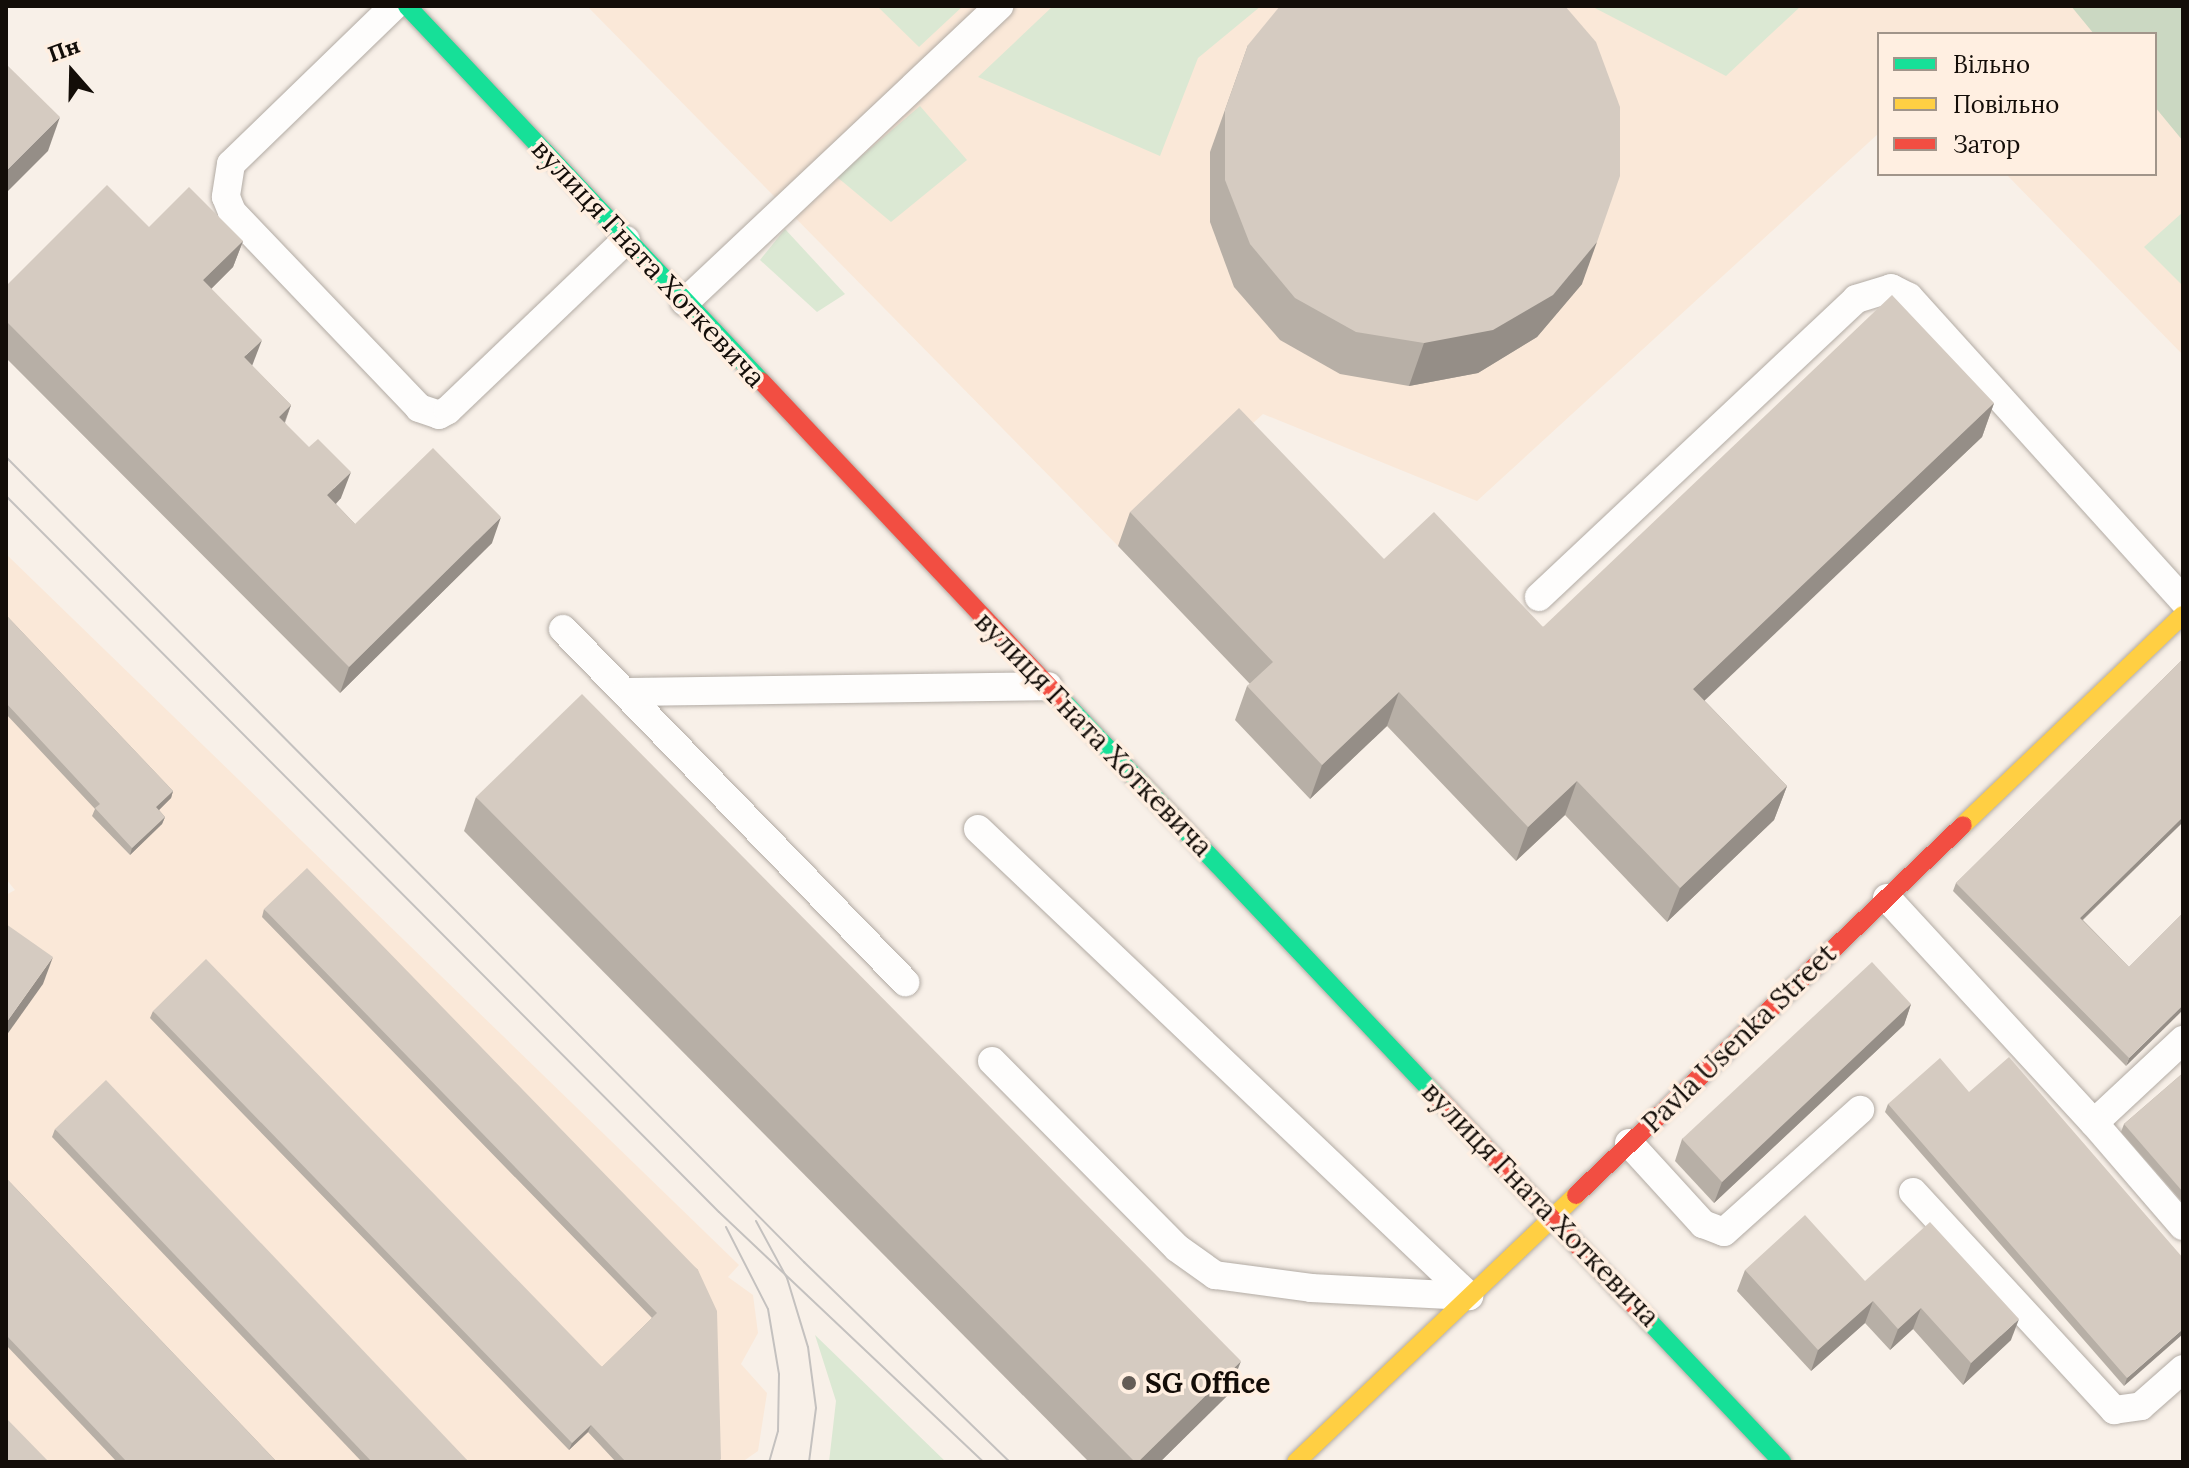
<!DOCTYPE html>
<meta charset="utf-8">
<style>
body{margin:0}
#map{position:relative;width:2189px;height:1468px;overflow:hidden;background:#f8f0e8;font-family:Lora,serif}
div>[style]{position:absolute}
.built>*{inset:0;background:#fae8d8}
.green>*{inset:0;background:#dbe8d3}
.forest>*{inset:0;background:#cbd8c2}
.roads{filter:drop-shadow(0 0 2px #b2aba4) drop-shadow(0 0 2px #b2aba4)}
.lane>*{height:28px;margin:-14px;padding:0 14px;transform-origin:14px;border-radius:14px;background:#fefdfc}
.fast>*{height:18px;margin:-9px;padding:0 9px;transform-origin:9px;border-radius:9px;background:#16e098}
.slow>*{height:18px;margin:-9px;padding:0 9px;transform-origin:9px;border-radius:9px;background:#ffcf43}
.jam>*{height:18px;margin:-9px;padding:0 9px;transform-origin:9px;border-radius:9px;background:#f24e42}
.tram>*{height:2px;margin:-1px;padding:0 1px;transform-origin:1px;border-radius:1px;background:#c4c1bf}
.wall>*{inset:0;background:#b7afa6}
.shaded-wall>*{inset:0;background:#958e87}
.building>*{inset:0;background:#d5cbc1}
.dots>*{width:22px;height:22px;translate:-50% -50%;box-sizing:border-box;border:4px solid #ffefe1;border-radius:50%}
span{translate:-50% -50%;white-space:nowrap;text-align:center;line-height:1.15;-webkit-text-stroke:7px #ffefe1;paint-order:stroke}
.street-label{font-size:28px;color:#130d08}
.poi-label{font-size:28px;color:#130d08;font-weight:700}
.left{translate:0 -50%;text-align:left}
.frame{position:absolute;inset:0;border:8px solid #130d08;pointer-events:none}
.legend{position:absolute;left:1877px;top:32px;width:280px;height:144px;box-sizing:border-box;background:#ffefe1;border:2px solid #a1958a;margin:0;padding:10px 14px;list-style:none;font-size:24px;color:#130d08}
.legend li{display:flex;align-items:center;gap:16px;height:40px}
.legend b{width:40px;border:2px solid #a1958a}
.north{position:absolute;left:32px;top:32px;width:80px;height:80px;-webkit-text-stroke:6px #ffefe1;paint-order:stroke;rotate:340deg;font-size:22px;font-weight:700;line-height:32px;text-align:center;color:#130d08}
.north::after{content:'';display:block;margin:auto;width:28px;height:36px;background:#130d08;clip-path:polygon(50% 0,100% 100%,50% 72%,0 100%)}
</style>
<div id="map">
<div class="built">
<div style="clip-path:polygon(587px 6px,2183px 6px,2183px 355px,2006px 174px,2155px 174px,2155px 34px,1879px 34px,1879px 133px,1477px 501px,1263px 414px,1118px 546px)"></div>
<div style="clip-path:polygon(6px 554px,739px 1265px,728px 1277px,753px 1295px,758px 1333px,741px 1364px,767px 1393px,758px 1451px,742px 1462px,6px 1462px,6px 895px,15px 890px,6px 879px)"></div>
</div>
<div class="green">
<div style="clip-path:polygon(877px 6px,963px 6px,919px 47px)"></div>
<div style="clip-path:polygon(1053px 6px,1261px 6px,1198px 58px,1160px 156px,978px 77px)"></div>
<div style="clip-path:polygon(1591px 6px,1801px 6px,1726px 76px)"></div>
<div style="clip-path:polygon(920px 106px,967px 160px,891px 222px,837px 177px)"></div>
<div style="clip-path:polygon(2183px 212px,2183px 286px,2144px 247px)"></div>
<div style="clip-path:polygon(785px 229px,845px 294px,817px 312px,760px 260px)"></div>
<div style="clip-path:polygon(815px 1335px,946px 1462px,829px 1462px,836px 1401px)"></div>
</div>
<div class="forest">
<div style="clip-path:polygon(2071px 6px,2183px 6px,2183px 141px,2155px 107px,2155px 34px,2094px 34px)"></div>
</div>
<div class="roads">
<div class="lane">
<div style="left:394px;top:6px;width:227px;rotate:135.9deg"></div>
<div style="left:231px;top:164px;width:33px;rotate:99deg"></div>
<div style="left:226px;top:197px;width:16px;rotate:68deg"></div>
<div style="left:232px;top:212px;width:271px;rotate:46.3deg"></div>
<div style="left:419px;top:408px;width:21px;rotate:19deg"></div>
<div style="left:439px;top:415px;width:10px;rotate:-29deg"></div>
<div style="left:448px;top:410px;width:246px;rotate:-43.7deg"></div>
<div style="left:685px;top:302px;width:432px;rotate:-43.3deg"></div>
<div style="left:1539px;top:597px;width:435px;rotate:-43.2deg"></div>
<div style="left:1856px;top:299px;width:37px;rotate:-17deg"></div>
<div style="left:1891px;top:288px;width:20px;rotate:27deg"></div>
<div style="left:1909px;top:297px;width:409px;rotate:47.9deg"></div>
<div style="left:563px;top:629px;width:492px;rotate:45.9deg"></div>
<div style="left:625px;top:692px;width:423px;rotate:-0.8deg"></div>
<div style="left:978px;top:829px;width:678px;rotate:43.56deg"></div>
<div style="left:1887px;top:898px;width:306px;rotate:47.4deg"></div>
<div style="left:2094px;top:1123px;width:122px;rotate:-43deg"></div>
<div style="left:992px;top:1061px;width:263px;rotate:45.3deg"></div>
<div style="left:1177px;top:1248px;width:47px;rotate:35.4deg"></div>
<div style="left:1215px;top:1275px;width:97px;rotate:7.7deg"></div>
<div style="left:1311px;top:1288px;width:158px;rotate:2.9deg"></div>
<div style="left:2094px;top:1123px;width:136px;rotate:49.2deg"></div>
<div style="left:1629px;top:1143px;width:110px;rotate:47.6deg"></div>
<div style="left:1703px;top:1224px;width:22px;rotate:21deg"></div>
<div style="left:1724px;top:1232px;width:183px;rotate:-41.9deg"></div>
<div style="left:1913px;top:1192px;width:297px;rotate:47.3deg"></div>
<div style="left:2114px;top:1410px;width:27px;rotate:-8deg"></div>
<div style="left:2141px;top:1406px;width:56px;rotate:-41.4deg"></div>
</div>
<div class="fast">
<div style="left:407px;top:6px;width:516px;rotate:46.65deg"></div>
<div style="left:1063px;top:701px;width:546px;rotate:46.63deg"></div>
<div style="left:1647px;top:1319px;width:197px;rotate:46.6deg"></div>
</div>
<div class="slow">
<div style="left:1963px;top:825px;width:304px;rotate:-43.7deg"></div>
<div style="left:1296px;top:1462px;width:387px;rotate:-43.6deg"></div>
</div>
<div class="jam">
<div style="left:761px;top:381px;width:440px;rotate:46.7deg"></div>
<div style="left:1438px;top:1098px;width:304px;rotate:46.6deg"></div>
<div style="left:1576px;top:1195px;width:535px;rotate:-43.71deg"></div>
</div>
</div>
<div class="tram">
<div style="left:6px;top:457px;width:1134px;rotate:45.25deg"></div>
<div style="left:804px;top:1262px;width:287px;rotate:44.2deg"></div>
<div style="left:6px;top:496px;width:1010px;rotate:45.12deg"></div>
<div style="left:719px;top:1212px;width:364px;rotate:43.4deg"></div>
<div style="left:756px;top:1221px;width:65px;rotate:61.5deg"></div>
<div style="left:787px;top:1278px;width:72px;rotate:73.1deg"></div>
<div style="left:808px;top:1347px;width:62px;rotate:82.5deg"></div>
<div style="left:816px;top:1408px;width:54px;rotate:97.4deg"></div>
<div style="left:726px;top:1227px;width:92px;rotate:62.9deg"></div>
<div style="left:768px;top:1309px;width:66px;rotate:80.4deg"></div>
<div style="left:779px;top:1374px;width:57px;rotate:91deg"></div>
<div style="left:778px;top:1431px;width:32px;rotate:106deg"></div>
</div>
<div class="wall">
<div style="clip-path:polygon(1248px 45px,1582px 284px,1537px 337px,1478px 373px,1409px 386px,1340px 374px,1280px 340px,1234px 287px,1210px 222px,1210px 152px)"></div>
<div style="clip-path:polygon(149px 227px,243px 241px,233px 267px,211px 289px,252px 366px,291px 405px,285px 423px,341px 498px,336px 504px,355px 524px,492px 543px,340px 693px,6px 358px,6px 286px)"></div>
<div style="clip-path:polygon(1994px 403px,1982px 437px,1704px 700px,1787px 786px,1774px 820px,1667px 922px,1565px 815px,1516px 861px,1387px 726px,1310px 799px,1235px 720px,1247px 686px,1250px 684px,1118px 546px,1130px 512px,1384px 559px,1543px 627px)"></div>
<div style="clip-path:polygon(6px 615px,173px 791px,171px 798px,159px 810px,165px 817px,162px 824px,130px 855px,92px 816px,95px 809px,6px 714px)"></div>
<div style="clip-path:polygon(2183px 659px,2183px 822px,2083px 920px,2129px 967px,2183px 913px,2126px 1066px,1953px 891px,1956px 883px)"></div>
<div style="clip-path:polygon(476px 797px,1228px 1395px,1160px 1462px,1089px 1462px,464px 831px)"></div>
<div style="clip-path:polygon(264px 909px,698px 1270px,720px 1462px,616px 1462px,588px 1432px,569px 1450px,150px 1018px,153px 1011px,602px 1367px,652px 1318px,262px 917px)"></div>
<div style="clip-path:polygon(1911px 1004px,1904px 1025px,1714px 1203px,1675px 1161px,1682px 1139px)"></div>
<div style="clip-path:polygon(2183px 1073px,2183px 1203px,2121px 1132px,2124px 1124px)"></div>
<div style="clip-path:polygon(1969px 1092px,2183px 1258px,2124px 1386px,1885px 1112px,1888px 1104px)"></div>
<div style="clip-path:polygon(55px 1129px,469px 1462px,362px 1462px,52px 1137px)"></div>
<div style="clip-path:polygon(6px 1178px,277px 1462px,117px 1462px,6px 1345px)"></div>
<div style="clip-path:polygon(1745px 1270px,1865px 1281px,2011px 1340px,1963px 1385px,1913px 1329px,1890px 1350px,1865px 1323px,1811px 1371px,1737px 1291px)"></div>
</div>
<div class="shaded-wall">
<div style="clip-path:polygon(60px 117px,48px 151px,6px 193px,6px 171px)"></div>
<div style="clip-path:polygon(243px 241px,233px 267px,193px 307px,203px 280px)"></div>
<div style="clip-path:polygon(1597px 242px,1582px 284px,1537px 337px,1478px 373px,1409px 386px,1424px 343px)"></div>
<div style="clip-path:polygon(262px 340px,252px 366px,244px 357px)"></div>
<div style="clip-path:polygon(1994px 403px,1982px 437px,1681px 723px,1693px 689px)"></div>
<div style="clip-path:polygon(291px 405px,281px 431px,279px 417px)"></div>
<div style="clip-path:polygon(351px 472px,341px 498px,318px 522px,327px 495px)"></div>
<div style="clip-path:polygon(501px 517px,492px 543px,340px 693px,349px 667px)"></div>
<div style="clip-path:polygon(1399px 692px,1387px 726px,1310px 799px,1322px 765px)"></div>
<div style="clip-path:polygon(1577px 781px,1565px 815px,1516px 861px,1528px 827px)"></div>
<div style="clip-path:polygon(1787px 786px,1774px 820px,1667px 922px,1680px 888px)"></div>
<div style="clip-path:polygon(173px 791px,171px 798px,154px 815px,156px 807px)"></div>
<div style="clip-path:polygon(165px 817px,162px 824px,130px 855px,132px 848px)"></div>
<div style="clip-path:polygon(2183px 817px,2183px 822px,2077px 925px,2080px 918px)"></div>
<div style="clip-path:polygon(53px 957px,43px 984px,6px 1036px,6px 1023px)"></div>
<div style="clip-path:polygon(1911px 1004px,1904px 1025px,1714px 1203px,1722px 1182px)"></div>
<div style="clip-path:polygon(2183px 1005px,2183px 1010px,2126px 1066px,2129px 1058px)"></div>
<div style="clip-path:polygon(1873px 1301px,1865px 1323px,1811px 1371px,1818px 1350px)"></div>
<div style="clip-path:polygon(1921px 1308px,1913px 1329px,1890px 1350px,1898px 1329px)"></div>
<div style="clip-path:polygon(2019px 1319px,2011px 1340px,1963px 1385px,1971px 1363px)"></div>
<div style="clip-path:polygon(2183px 1329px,2183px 1334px,2124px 1386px,2127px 1378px)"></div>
<div style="clip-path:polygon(1241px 1361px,1228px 1395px,1160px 1462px,1138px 1462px)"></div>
<div style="clip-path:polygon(591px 1425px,588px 1432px,569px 1450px,572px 1443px)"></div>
</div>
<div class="building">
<div style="clip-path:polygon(1280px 6px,1565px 6px,1596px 42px,1620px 107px,1620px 176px,1597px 242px,1553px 295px,1493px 330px,1424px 343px,1356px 332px,1295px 298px,1250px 244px,1225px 180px,1225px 110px,1248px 45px)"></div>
<div style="clip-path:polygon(6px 64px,60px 117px,6px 171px)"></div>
<div style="clip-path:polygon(107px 185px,149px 227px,189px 187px,243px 241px,203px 280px,262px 340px,244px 357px,291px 405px,279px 417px,309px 447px,318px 439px,351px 472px,327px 495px,355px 524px,433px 448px,501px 517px,349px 667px,6px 321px,6px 286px)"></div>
<div style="clip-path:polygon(1892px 295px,1994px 403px,1693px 689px,1787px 786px,1680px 888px,1577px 781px,1528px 827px,1399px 692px,1322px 765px,1247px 686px,1273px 662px,1130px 512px,1239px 408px,1384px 559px,1434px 512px,1543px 627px)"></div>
<div style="clip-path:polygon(6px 615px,173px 791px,156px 807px,165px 817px,132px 848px,95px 808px,100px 804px,6px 703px)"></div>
<div style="clip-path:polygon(2183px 659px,2183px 817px,2080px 918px,2129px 967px,2183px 913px,2183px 1005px,2129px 1058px,1956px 883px)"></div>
<div style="clip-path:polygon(582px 694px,1241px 1361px,1138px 1462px,1135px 1462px,476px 797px)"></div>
<div style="clip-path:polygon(307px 868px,698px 1270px,717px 1311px,721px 1459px,718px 1462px,626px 1462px,591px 1425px,572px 1443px,153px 1011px,206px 959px,602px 1367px,657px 1313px,264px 909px)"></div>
<div style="clip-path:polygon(6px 924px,53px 957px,6px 1023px)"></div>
<div style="clip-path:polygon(1872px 962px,1911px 1004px,1722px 1182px,1682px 1139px)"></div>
<div style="clip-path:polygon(2009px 1057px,2183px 1258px,2183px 1329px,2127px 1378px,1888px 1104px,1940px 1058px,1969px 1092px)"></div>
<div style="clip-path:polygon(2183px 1073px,2183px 1192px,2124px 1124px)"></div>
<div style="clip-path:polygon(106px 1080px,469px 1462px,372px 1462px,55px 1129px)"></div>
<div style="clip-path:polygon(6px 1178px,277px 1462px,127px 1462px,6px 1335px)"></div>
<div style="clip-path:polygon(1805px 1215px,1865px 1281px,1930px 1222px,2019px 1319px,1971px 1363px,1921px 1308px,1898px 1329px,1873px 1301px,1818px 1350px,1745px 1270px)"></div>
<div style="clip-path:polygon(6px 1418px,49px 1462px,6px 1462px)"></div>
</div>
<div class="dots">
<div style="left:1129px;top:1383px;background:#635c56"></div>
</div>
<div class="street-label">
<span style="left:649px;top:263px;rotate:47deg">вулиця Гната Хоткевича</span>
<span style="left:1094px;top:734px;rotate:46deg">вулиця Гната Хоткевича</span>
<span style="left:1739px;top:1038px;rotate:-44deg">Pavla Usenka Street</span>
<span style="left:1541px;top:1204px;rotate:46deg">вулиця Гната Хоткевича</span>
</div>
<div class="poi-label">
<span class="left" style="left:1145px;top:1383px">SG Office</span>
</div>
<div class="frame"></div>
<ul class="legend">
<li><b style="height:10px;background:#16e098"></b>Вільно</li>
<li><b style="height:10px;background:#ffcf43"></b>Повільно</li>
<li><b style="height:10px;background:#f24e42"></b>Затор</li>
</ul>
<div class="north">Пн</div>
</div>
